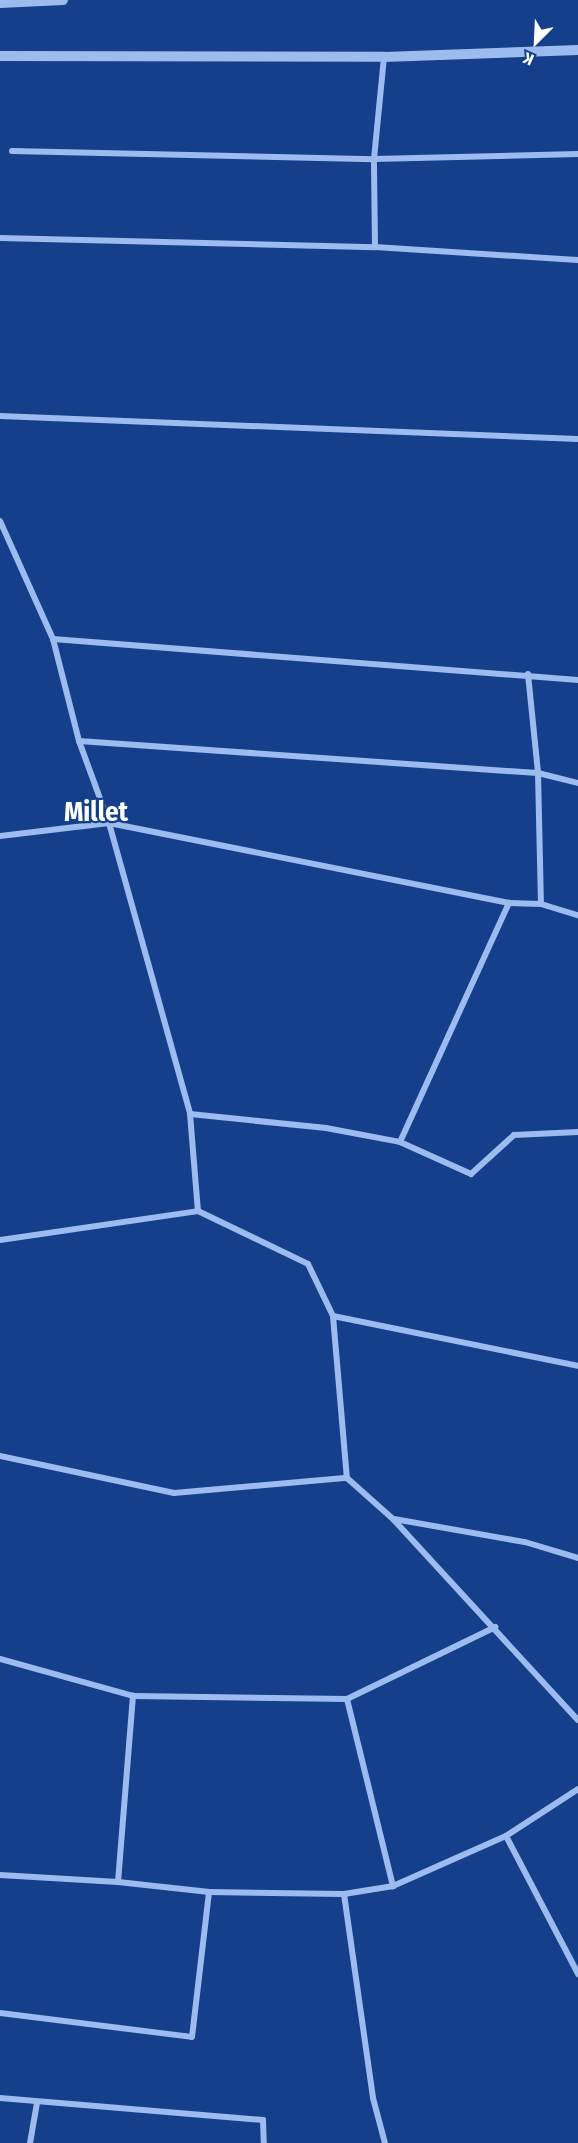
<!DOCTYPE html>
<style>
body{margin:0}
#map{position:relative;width:578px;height:2143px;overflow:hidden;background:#153f8a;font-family:"Fira Sans Condensed",sans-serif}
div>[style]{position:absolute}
.minor>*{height:6px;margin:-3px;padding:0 3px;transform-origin:3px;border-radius:3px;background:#9cbbef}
.tertiary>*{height:10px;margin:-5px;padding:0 5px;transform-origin:5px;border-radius:5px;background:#9cbbef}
span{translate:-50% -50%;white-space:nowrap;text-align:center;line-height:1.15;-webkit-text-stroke:4.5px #153f8a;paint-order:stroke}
.district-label{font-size:27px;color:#fff;font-weight:700}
.north{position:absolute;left:506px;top:12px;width:60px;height:60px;-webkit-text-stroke:4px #153f8a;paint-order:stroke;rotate:204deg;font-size:16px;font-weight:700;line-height:24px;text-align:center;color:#fff}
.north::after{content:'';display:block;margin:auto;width:21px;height:27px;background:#fff;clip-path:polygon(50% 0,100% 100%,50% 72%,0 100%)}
</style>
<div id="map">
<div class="minor">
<div style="left:12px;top:151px;width:362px;rotate:1.3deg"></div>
<div style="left:374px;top:159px;width:204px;rotate:-1.4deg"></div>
<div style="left:0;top:238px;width:375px;rotate:1.4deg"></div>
<div style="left:375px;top:247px;width:203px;rotate:3.7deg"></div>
<div style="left:375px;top:247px;width:88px;rotate:-90.7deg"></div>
<div style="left:374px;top:159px;width:102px;rotate:-84.4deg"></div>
<div style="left:0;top:416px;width:578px;rotate:2.28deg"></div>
<div style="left:0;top:521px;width:129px;rotate:65.8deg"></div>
<div style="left:53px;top:639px;width:105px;rotate:75.7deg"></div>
<div style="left:79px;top:741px;width:87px;rotate:69.9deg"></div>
<div style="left:109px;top:823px;width:302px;rotate:74.4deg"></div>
<div style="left:190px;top:1114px;width:97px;rotate:85.3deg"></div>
<div style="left:53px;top:639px;width:527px;rotate:4.47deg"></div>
<div style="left:528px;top:674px;width:100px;rotate:84.2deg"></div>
<div style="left:538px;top:773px;width:131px;rotate:88.7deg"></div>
<div style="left:79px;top:741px;width:460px;rotate:4deg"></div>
<div style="left:538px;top:773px;width:41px;rotate:14deg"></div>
<div style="left:0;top:836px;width:110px;rotate:-6.8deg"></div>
<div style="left:109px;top:823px;width:408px;rotate:11.3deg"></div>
<div style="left:509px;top:903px;width:32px;rotate:2deg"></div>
<div style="left:541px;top:904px;width:39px;rotate:17deg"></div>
<div style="left:190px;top:1114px;width:137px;rotate:5.9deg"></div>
<div style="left:326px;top:1128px;width:75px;rotate:10.7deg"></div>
<div style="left:400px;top:1142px;width:263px;rotate:-65.5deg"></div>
<div style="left:400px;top:1142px;width:78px;rotate:24.3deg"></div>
<div style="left:471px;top:1174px;width:58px;rotate:-42.2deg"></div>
<div style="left:514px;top:1135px;width:64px;rotate:-2.7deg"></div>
<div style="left:0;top:1240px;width:200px;rotate:-8.3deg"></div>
<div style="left:198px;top:1211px;width:122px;rotate:25.7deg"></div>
<div style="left:308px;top:1264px;width:58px;rotate:64.3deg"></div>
<div style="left:333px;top:1316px;width:250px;rotate:11.5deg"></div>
<div style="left:333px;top:1316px;width:163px;rotate:85.1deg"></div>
<div style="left:347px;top:1478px;width:62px;rotate:41.7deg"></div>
<div style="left:393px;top:1519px;width:273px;rotate:47.4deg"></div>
<div style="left:0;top:1456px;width:178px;rotate:12deg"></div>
<div style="left:174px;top:1493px;width:174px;rotate:-5deg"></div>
<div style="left:394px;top:1519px;width:133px;rotate:10deg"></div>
<div style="left:525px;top:1542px;width:55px;rotate:16.8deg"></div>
<div style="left:0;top:1659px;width:138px;rotate:15.5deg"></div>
<div style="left:133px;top:1696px;width:214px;rotate:0.8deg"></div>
<div style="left:347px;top:1699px;width:165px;rotate:-25.9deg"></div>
<div style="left:347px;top:1699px;width:193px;rotate:76.2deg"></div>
<div style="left:506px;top:1836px;width:156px;rotate:62.4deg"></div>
<div style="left:0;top:1875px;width:118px;rotate:3.4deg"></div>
<div style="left:118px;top:1882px;width:92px;rotate:6.3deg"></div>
<div style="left:209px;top:1892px;width:135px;rotate:0.8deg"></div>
<div style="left:344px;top:1894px;width:50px;rotate:-9.3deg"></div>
<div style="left:393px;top:1886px;width:124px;rotate:-23.9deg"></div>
<div style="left:506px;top:1836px;width:86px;rotate:-33.1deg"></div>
<div style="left:118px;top:1882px;width:187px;rotate:-85.4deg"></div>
<div style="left:344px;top:1894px;width:206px;rotate:81.9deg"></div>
<div style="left:373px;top:2098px;width:47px;rotate:75.1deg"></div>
<div style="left:0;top:2013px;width:193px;rotate:7.1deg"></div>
<div style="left:192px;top:2037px;width:146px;rotate:-83.3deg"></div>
<div style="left:0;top:2098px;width:264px;rotate:4.8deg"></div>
<div style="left:263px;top:2120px;width:23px;rotate:88deg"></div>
<div style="left:30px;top:2143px;width:41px;rotate:-80.1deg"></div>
</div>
<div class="tertiary">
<div style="left:0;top:3px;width:63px;rotate:-2.7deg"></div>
<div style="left:0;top:56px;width:384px;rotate:0.1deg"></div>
<div style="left:384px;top:57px;width:194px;rotate:-2.1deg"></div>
</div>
<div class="district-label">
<span style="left:96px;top:813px">Millet</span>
</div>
<div class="north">K</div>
</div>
